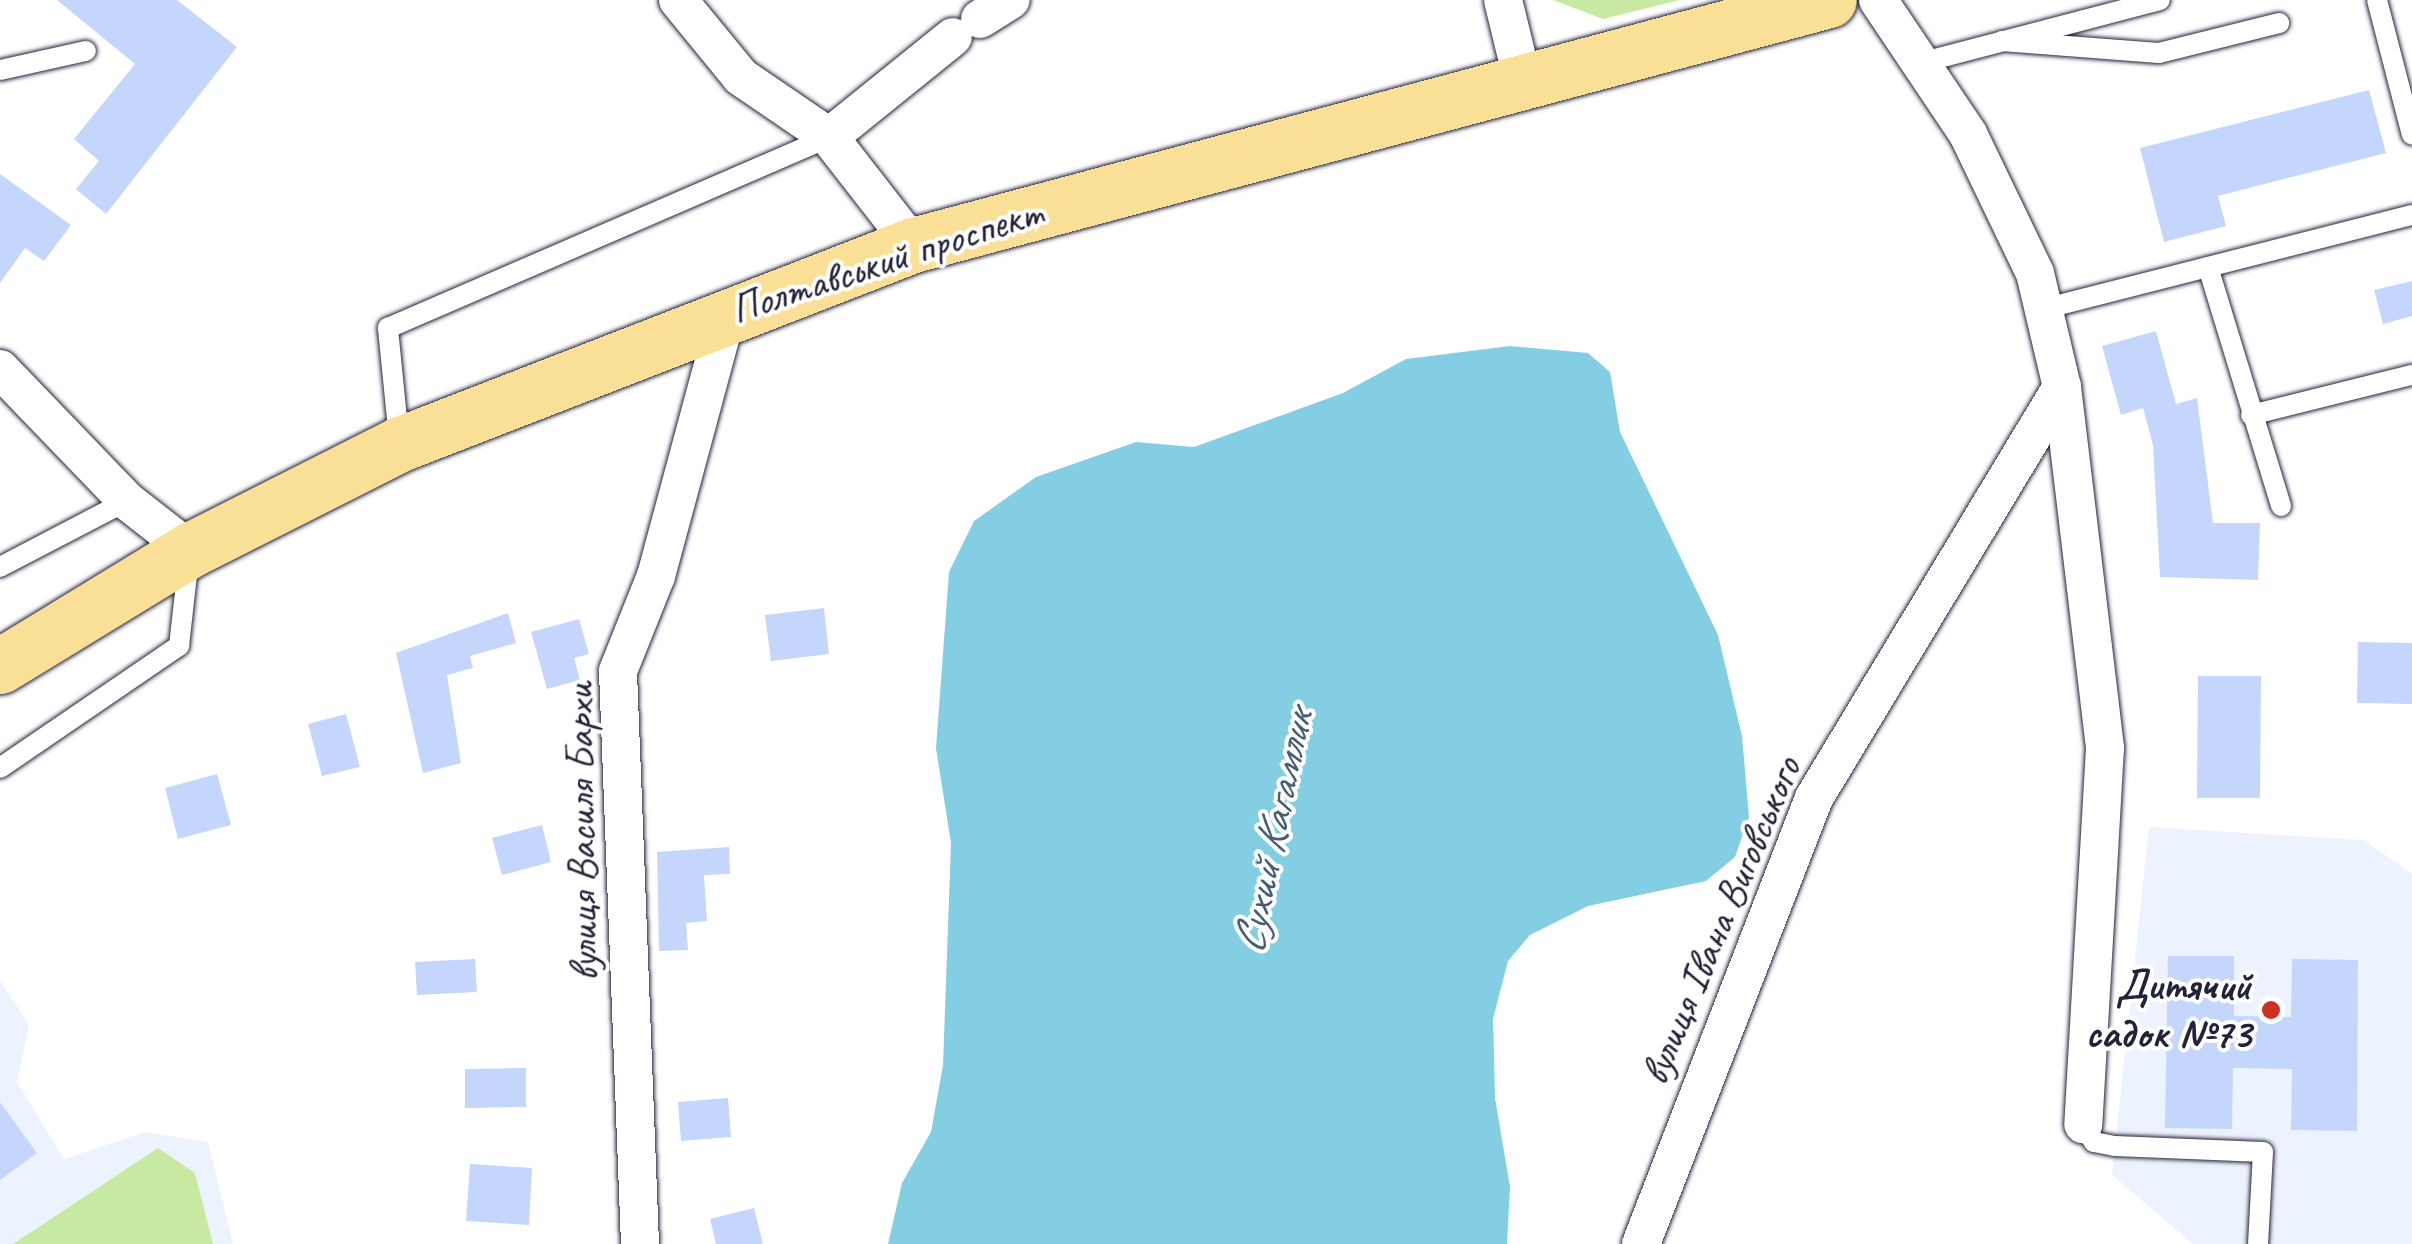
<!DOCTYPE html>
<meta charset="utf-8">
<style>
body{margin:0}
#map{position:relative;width:2412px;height:1244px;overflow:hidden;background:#fff;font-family:Caveat,sans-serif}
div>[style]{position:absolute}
.built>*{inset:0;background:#edf3fe}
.green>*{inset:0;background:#c8e9a1}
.water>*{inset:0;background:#84cee4}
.building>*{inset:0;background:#c4d6fc}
.roads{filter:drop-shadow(0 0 2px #22223b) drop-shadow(0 0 2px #22223b)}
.lane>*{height:20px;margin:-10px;padding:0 10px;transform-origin:10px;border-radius:10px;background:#fff}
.street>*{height:38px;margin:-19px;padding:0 19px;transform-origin:19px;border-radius:19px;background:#fff}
.highway>*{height:55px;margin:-27.5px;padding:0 27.5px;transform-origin:27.5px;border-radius:27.5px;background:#fadf96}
.dots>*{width:28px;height:28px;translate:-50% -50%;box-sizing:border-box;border:5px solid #fff;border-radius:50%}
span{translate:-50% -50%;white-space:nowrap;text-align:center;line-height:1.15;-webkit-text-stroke:8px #fff;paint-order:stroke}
.street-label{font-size:42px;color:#22223b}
.poi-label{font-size:42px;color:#22223b;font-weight:700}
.right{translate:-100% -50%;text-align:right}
.water-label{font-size:45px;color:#445e76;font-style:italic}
</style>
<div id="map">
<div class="built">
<div style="clip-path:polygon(2149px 827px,2364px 840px,2412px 874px,2412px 1244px,2193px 1244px,2112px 1175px)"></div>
<div style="clip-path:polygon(0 980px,29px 1025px,17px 1082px,64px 1159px,145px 1132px,208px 1142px,233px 1244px,0 1244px)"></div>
</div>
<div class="green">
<div style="clip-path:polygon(1553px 0,1680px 0,1603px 19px)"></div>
<div style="clip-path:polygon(158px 1148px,195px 1173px,213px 1244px,13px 1244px)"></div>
</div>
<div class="water">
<div style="clip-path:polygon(1510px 346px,1588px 353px,1610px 372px,1620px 432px,1718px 635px,1742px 736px,1749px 817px,1735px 857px,1706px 881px,1588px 906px,1530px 935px,1508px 961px,1493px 1019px,1495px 1098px,1510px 1187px,1507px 1244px,888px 1244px,902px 1183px,931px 1132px,943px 1065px,951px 843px,936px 748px,949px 572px,974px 521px,1036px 477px,1136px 442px,1194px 447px,1343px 393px,1406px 359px)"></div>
</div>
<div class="building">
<div style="clip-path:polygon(57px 0,177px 0,237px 47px,106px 214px,76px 189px,99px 161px,74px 139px,135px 64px)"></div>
<div style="clip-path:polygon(2369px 90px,2386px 153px,2218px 196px,2226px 226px,2164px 242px,2140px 148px)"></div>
<div style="clip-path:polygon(0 174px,71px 225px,44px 261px,25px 248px,0 283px)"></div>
<div style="clip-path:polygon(2412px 281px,2412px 316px,2383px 324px,2374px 290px)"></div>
<div style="clip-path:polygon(2156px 331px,2176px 404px,2197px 398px,2213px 523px,2260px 523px,2258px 580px,2160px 577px,2153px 445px,2143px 408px,2121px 415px,2102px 346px)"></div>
<div style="clip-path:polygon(824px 608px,829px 654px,771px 661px,765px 615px)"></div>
<div style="clip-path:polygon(508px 613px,516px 643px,470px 656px,473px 668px,447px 675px,461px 763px,423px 773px,396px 653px)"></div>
<div style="clip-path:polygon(579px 619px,589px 654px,574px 658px,580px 680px,547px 689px,531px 632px)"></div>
<div style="clip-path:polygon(2358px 642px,2412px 643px,2412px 704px,2357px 703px)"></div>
<div style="clip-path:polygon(2198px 676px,2261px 676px,2260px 798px,2197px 798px)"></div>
<div style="clip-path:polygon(346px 714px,360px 767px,322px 776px,308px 724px)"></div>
<div style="clip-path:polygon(217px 774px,231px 825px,178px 839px,165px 788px)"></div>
<div style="clip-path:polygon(542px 825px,551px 862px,502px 875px,492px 838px)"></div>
<div style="clip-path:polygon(729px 847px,730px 874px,704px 875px,707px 921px,686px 923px,688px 950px,659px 951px,657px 852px)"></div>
<div style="clip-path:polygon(2168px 956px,2234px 956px,2234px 1016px,2291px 1017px,2292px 959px,2358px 960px,2357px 1131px,2291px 1130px,2292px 1069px,2233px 1068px,2232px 1129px,2165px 1128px)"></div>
<div style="clip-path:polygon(475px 959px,477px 992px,417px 995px,415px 962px)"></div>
<div style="clip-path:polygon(526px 1068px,526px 1107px,465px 1108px,465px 1069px)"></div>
<div style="clip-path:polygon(728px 1098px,731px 1137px,681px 1141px,678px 1102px)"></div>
<div style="clip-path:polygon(0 1102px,37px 1153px,0 1180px)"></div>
<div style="clip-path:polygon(470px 1164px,532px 1168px,529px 1225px,466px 1221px)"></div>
<div style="clip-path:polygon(754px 1208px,763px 1244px,716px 1244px,710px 1219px)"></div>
</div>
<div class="roads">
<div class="lane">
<div style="left:2377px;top:0;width:139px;rotate:75.5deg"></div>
<div style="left:2002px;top:41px;width:157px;rotate:4.4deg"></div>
<div style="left:2159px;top:53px;width:124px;rotate:-14deg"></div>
<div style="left:1920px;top:63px;width:248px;rotate:-14.7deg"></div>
<div style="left:0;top:70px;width:88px;rotate:-12.5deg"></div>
<div style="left:2208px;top:267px;width:250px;rotate:73deg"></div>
<div style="left:2043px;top:309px;width:381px;rotate:-14.3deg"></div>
<div style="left:2251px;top:415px;width:166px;rotate:-14deg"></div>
<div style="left:399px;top:439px;width:112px;rotate:-95.7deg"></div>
<div style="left:388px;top:328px;width:481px;rotate:-23.4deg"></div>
<div style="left:0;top:567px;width:143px;rotate:-27.5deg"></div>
<div style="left:0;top:768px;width:217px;rotate:-34.3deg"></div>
<div style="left:179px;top:646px;width:90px;rotate:-83.6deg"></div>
<div style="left:2083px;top:1124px;width:21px;rotate:59deg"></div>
<div style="left:2094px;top:1142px;width:21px;rotate:11deg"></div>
<div style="left:2115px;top:1146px;width:148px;rotate:2.3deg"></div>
<div style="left:2263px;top:1152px;width:92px;rotate:93.1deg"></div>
</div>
<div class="street">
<div style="left:678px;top:0;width:99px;rotate:50.7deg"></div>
<div style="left:741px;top:77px;width:107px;rotate:34.3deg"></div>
<div style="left:829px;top:137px;width:137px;rotate:52.1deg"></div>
<div style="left:1503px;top:0;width:80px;rotate:76.3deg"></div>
<div style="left:1878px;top:0;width:161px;rotate:56.1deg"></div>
<div style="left:1968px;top:134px;width:154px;rotate:64.3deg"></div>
<div style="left:2035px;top:273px;width:117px;rotate:76.7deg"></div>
<div style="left:2062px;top:387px;width:364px;rotate:83.2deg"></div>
<div style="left:2105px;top:748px;width:377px;rotate:93.3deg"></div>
<div style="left:980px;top:19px;width:36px;rotate:-32deg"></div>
<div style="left:829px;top:137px;width:159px;rotate:-38.9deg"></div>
<div style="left:0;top:369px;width:183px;rotate:46.1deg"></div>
<div style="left:127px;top:501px;width:80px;rotate:37.9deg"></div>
<div style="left:640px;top:1244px;width:573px;rotate:-92.2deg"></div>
<div style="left:618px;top:671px;width:102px;rotate:-68.2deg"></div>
<div style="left:656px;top:576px;width:273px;rotate:-74.9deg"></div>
<div style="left:1641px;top:1244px;width:478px;rotate:-68.8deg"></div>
<div style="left:1814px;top:798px;width:480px;rotate:-58.9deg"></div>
</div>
<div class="highway">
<div style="left:0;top:666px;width:223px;rotate:-31.4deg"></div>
<div style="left:190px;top:550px;width:235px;rotate:-26.8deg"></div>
<div style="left:400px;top:444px;width:550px;rotate:-21.2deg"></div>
<div style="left:913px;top:245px;width:948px;rotate:-14.97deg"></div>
</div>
</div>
<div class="dots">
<div style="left:2271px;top:1010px;background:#c8321e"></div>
</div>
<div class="street-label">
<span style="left:887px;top:261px;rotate:-18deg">Полтавський проспект</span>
<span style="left:582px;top:832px;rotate:-91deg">вулиця Василя Бархи</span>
<span style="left:1721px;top:921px;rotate:-67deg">вулиця Івана Виговського</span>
</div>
<div class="poi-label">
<span class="right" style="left:2251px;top:1010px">Дитячий<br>садок №73</span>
</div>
<div class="water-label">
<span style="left:1273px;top:832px;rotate:-78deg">Сухий Кагамлик</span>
</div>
</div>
